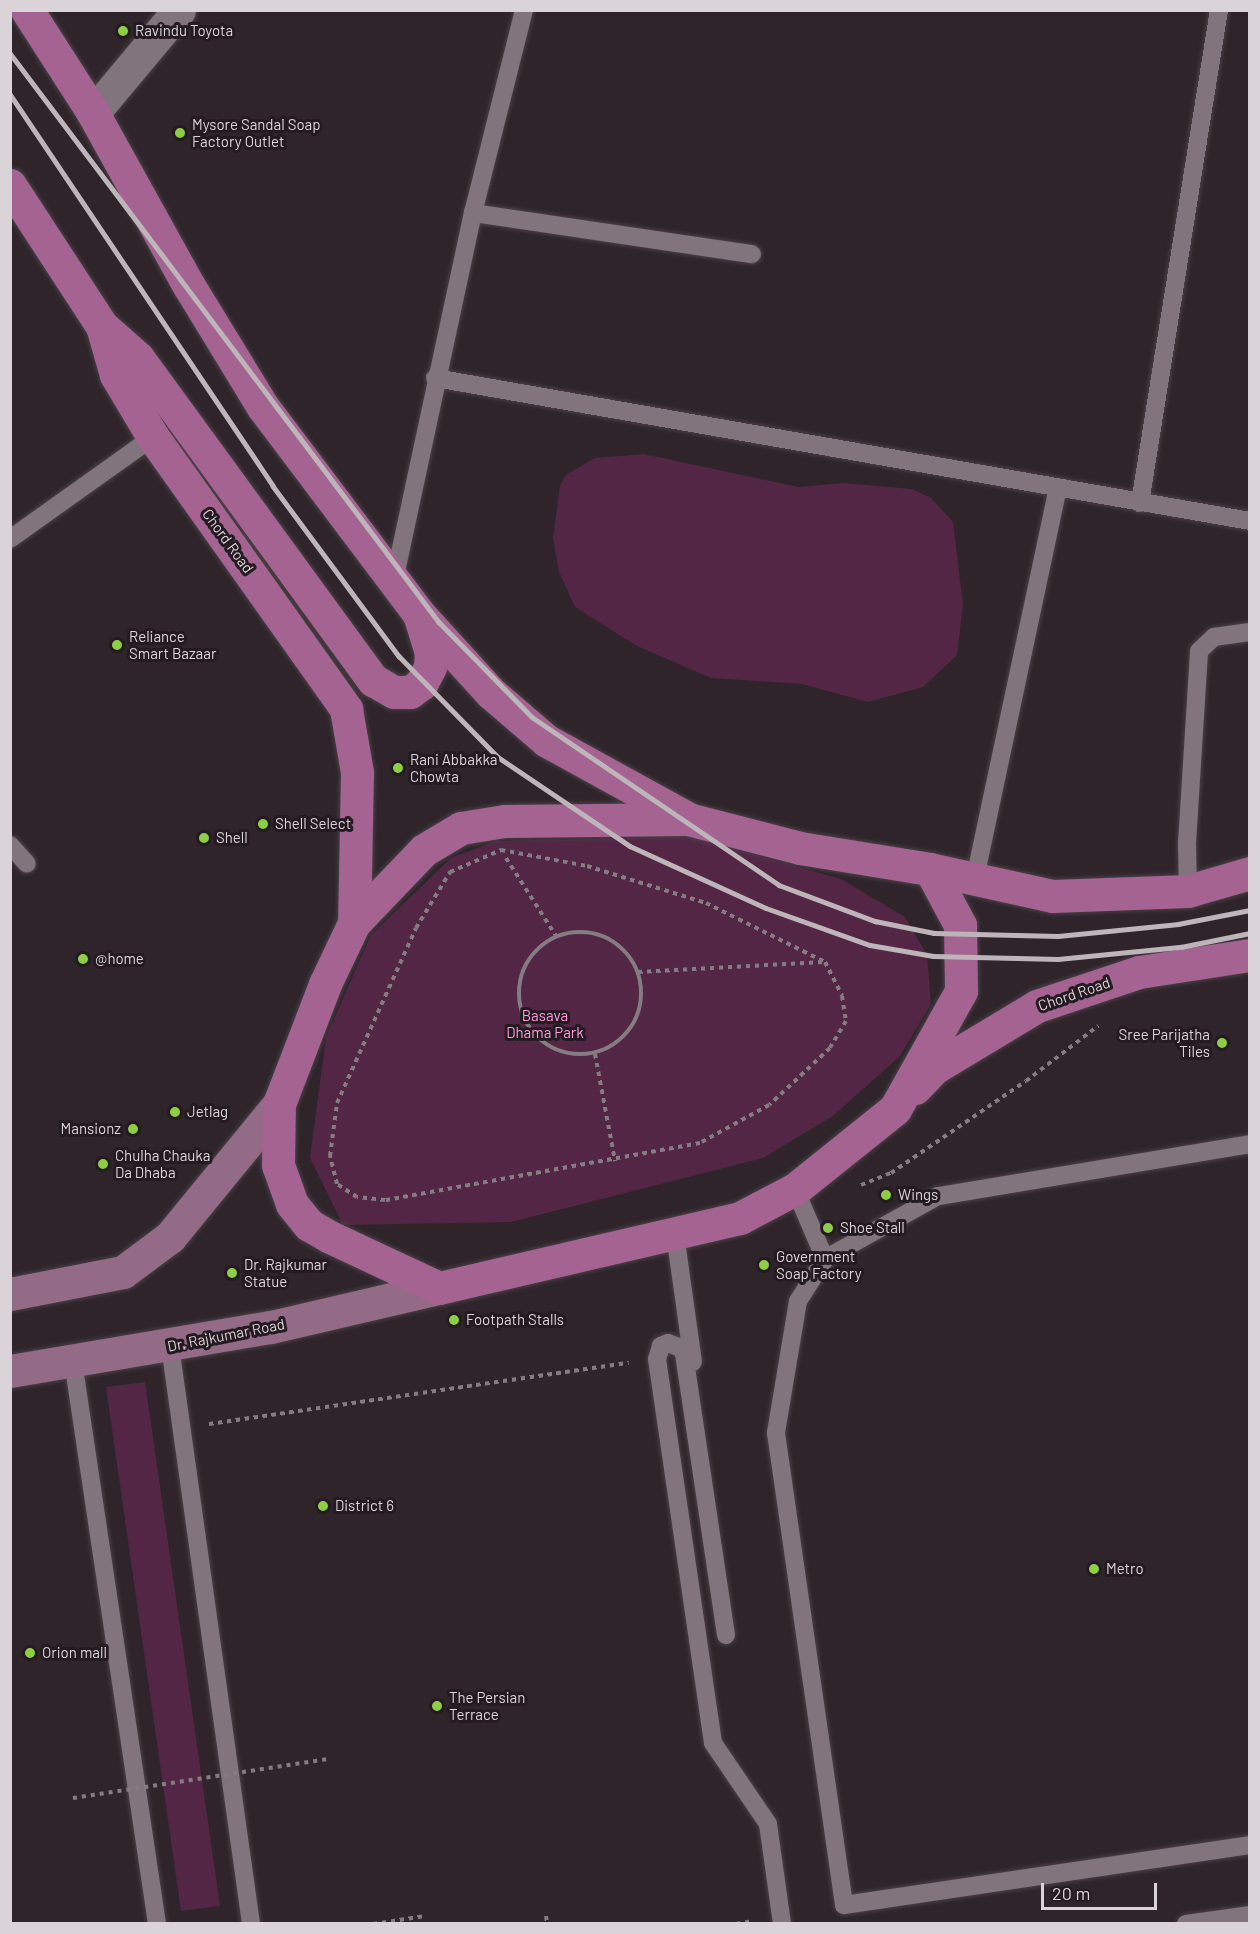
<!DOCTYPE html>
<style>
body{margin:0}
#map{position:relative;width:1260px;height:1934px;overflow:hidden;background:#2e242a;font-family:Barlow,sans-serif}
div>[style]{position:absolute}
.green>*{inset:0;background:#532645}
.path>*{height:4px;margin-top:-2px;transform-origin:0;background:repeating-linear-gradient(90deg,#847c81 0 4.5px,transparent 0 9px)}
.path>.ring{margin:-2px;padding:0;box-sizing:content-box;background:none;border:4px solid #847c81;border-radius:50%}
.roads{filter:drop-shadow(0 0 2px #494046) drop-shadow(0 0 2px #494046)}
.service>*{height:18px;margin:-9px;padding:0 9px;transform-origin:9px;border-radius:9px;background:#81747c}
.tertiary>*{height:33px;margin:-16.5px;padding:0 16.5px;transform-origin:16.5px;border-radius:16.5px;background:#81747c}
.secondary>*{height:33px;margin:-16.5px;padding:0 16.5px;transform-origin:16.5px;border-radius:16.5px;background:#936b86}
.primary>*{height:33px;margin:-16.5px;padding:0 16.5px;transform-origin:16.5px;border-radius:16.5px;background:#a46390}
.rail>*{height:4.5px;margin:-2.25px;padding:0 2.25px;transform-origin:2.25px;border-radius:2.25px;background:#bdb5b9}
.path-bridge>*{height:4px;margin-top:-2px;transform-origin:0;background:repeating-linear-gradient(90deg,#847c81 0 4.5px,transparent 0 9px)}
.dots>*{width:16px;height:16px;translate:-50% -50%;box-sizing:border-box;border:3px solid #241a21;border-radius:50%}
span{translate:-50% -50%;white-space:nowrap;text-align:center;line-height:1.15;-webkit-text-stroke:6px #241a21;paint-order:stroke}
.poi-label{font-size:15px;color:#dad3d7}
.left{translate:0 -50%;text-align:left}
.right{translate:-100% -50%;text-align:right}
.street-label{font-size:15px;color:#dad3d7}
.park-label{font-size:15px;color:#fe98db}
.frame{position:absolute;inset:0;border:12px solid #dad3d7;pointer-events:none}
.scale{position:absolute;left:1041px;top:1883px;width:116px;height:27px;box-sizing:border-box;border:3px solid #dad3d7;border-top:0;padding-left:8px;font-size:18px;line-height:21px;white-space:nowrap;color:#dad3d7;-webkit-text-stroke:4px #241a21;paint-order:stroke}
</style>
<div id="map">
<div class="green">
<div style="clip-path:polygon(644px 454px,798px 487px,843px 483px,912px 489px,931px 498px,953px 522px,963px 605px,957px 655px,923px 687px,868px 702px,802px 684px,711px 678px,637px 646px,575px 607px,559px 572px,553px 538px,560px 485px,566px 475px,595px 458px)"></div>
<div style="clip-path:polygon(689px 836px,841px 879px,905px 917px,927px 955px,931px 1004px,900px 1056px,833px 1116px,763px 1158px,511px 1222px,343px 1225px,310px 1158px,326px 1037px,371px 935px,451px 858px,496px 841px)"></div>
<div style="clip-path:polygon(145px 1382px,220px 1906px,181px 1911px,106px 1387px)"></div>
</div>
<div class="path">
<div style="left:501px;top:850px;width:87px;rotate:10.5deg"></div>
<div style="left:587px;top:866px;width:125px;rotate:17.3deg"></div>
<div style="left:706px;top:903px;width:133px;rotate:26.4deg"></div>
<div style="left:825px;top:962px;width:38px;rotate:63deg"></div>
<div style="left:842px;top:996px;width:25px;rotate:81deg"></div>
<div style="left:846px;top:1021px;width:31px;rotate:121deg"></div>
<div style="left:830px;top:1048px;width:83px;rotate:136.9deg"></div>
<div style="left:769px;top:1105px;width:79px;rotate:151.2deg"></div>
<div style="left:700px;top:1143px;width:320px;rotate:169.7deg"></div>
<div style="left:385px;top:1200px;width:28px;rotate:-174deg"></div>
<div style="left:357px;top:1197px;width:24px;rotate:-147deg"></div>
<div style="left:337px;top:1184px;width:29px;rotate:-104deg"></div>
<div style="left:330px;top:1156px;width:53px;rotate:-82.5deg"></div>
<div style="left:337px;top:1103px;width:192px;rotate:-65.7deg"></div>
<div style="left:416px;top:928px;width:66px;rotate:-58.7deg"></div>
<div style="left:450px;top:872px;width:56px;rotate:-23.3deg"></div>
<div style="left:506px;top:858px;width:93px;rotate:57.3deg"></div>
<div class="ring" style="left:519px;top:932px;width:118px;height:118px"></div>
<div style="left:638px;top:972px;width:186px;rotate:-3.1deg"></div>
<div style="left:595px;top:1054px;width:109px;rotate:79.4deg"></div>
<div style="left:861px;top:1185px;width:32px;rotate:-22deg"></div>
<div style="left:891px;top:1173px;width:163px;rotate:-34.3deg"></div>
<div style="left:1026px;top:1081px;width:91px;rotate:-37.4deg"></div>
<div style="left:209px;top:1424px;width:424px;rotate:-8.3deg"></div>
<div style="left:546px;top:1916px;width:8px;rotate:83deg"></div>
<div style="left:373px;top:1924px;width:53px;rotate:-8.7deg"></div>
<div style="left:736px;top:1924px;width:17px;rotate:-10deg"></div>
</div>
<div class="roads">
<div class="service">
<div style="left:473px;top:213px;width:282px;rotate:8.4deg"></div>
<div style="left:435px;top:378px;width:827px;rotate:9.95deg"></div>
<div style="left:1140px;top:503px;width:499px;rotate:-80.9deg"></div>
<div style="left:10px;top:539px;width:176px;rotate:-35.5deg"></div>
<div style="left:394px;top:581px;width:376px;rotate:-77.9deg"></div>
<div style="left:473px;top:213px;width:209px;rotate:-75.9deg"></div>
<div style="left:10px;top:845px;width:25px;rotate:48deg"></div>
<div style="left:975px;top:878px;width:399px;rotate:-78deg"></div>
<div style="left:1188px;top:891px;width:48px;rotate:-91.2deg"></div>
<div style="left:1187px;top:843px;width:192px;rotate:-86.4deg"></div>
<div style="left:1199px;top:651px;width:21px;rotate:-43deg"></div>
<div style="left:1214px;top:637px;width:36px;rotate:-8deg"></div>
<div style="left:1250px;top:1144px;width:316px;rotate:170.5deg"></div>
<div style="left:938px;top:1196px;width:129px;rotate:150.9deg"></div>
<div style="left:825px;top:1259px;width:50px;rotate:122.7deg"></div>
<div style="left:798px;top:1301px;width:134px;rotate:99.5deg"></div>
<div style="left:776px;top:1433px;width:477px;rotate:81.8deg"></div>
<div style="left:844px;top:1905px;width:410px;rotate:-8.4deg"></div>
<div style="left:795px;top:1189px;width:76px;rotate:66.8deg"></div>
<div style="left:675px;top:1234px;width:129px;rotate:82deg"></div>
<div style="left:170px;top:1346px;width:584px;rotate:82.02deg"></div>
<div style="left:73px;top:1361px;width:569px;rotate:81.51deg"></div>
<div style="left:726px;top:1635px;width:285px;rotate:-98.5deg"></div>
<div style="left:684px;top:1353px;width:6px;rotate:-121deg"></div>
<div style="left:681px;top:1348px;width:14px;rotate:-159deg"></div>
<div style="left:668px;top:1343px;width:8px;rotate:157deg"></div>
<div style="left:661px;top:1346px;width:14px;rotate:107deg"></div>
<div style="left:657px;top:1359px;width:388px;rotate:81.7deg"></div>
<div style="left:713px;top:1743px;width:98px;rotate:55.8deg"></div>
<div style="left:768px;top:1824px;width:101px;rotate:82deg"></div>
<div style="left:1186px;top:1924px;width:65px;rotate:-8deg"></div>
</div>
<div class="tertiary">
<div style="left:93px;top:113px;width:134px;rotate:-50.1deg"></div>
</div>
<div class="secondary">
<div style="left:10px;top:1294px;width:115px;rotate:-11deg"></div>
<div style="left:123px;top:1272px;width:59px;rotate:-36.7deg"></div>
<div style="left:170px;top:1237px;width:172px;rotate:-50.7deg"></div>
<div style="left:10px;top:1371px;width:265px;rotate:-9.6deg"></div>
<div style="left:271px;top:1327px;width:172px;rotate:-13.1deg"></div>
</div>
<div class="primary">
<div style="left:27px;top:10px;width:122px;rotate:57.3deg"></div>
<div style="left:93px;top:113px;width:198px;rotate:61deg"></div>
<div style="left:189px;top:286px;width:142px;rotate:58.6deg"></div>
<div style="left:263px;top:407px;width:258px;rotate:53deg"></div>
<div style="left:418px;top:613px;width:108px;rotate:47.6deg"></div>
<div style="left:491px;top:693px;width:74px;rotate:40.6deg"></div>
<div style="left:547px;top:741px;width:160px;rotate:28.8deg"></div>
<div style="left:10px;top:185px;width:168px;rotate:56.9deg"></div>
<div style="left:102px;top:326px;width:51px;rotate:74.1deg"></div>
<div style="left:116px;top:375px;width:72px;rotate:59.2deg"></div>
<div style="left:153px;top:437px;width:334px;rotate:54.6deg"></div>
<div style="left:346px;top:709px;width:64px;rotate:80.1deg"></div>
<div style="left:357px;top:772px;width:151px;rotate:91.1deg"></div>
<div style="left:102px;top:326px;width:48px;rotate:41.6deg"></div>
<div style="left:138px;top:358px;width:399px;rotate:53.9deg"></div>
<div style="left:373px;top:680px;width:24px;rotate:30deg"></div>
<div style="left:394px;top:692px;width:16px"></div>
<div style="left:410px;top:692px;width:14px;rotate:-36deg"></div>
<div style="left:421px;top:684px;width:19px;rotate:-62deg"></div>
<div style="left:430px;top:667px;width:14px;rotate:-86deg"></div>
<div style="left:431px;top:653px;width:37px;rotate:-107deg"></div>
<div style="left:930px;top:869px;width:64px;rotate:61.8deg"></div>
<div style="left:960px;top:925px;width:66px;rotate:89.1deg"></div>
<div style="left:961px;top:991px;width:135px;rotate:119.2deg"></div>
<div style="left:895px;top:1109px;width:128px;rotate:141.3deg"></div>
<div style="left:795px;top:1189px;width:62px;rotate:152.2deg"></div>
<div style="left:740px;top:1218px;width:309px;rotate:166.9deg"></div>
<div style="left:439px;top:1288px;width:120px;rotate:-154.9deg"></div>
<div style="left:330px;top:1237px;width:24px;rotate:-150deg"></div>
<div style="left:309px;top:1225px;width:27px;rotate:-129deg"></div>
<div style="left:292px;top:1204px;width:41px;rotate:-109.7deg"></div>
<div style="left:278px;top:1165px;width:61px;rotate:-89.1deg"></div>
<div style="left:279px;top:1104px;width:129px;rotate:-69deg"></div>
<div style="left:325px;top:984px;width:68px;rotate:-64.6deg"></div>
<div style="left:354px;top:923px;width:101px;rotate:-46.2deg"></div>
<div style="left:424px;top:850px;width:43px;rotate:-30.7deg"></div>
<div style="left:461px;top:828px;width:44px;rotate:-9.2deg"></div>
<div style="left:504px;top:821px;width:184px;rotate:-0.6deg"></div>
<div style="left:688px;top:819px;width:116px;rotate:14.5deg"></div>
<div style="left:800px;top:848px;width:132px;rotate:9.2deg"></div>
<div style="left:930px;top:869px;width:126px;rotate:12.4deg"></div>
<div style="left:1053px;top:896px;width:135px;rotate:-2.1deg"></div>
<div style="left:1188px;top:891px;width:65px;rotate:-16.2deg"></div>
<div style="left:915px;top:1088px;width:28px;rotate:-46deg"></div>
<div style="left:934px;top:1068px;width:120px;rotate:-31deg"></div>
<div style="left:1037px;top:1006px;width:108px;rotate:-18.4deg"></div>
<div style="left:1139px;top:972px;width:112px;rotate:-8.7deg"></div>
</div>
</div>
<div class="rail">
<div style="left:10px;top:53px;width:713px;rotate:52.99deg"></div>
<div style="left:439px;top:622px;width:133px;rotate:45.6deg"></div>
<div style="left:532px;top:717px;width:299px;rotate:34.2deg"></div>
<div style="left:779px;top:885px;width:103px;rotate:20.6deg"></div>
<div style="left:875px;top:921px;width:60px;rotate:11.5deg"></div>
<div style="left:934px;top:933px;width:124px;rotate:1.4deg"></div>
<div style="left:1058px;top:936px;width:121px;rotate:-5.7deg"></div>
<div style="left:1178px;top:924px;width:73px;rotate:-11deg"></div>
<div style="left:10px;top:94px;width:472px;rotate:56.1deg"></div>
<div style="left:273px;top:486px;width:212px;rotate:53.5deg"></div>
<div style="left:399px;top:656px;width:141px;rotate:45.6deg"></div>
<div style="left:498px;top:757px;width:159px;rotate:34deg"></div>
<div style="left:630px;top:846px;width:149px;rotate:24.5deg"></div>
<div style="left:766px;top:908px;width:110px;rotate:19.6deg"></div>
<div style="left:870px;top:945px;width:64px;rotate:9.9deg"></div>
<div style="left:933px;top:956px;width:125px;rotate:1.4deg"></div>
<div style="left:1058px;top:959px;width:124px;rotate:-5.6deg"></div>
<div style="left:1181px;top:947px;width:70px;rotate:-11.5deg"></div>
</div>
<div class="path-bridge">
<div style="left:73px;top:1798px;width:258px;rotate:-8.7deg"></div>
</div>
<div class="dots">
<div style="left:123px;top:31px;background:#8ece43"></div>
<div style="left:180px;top:133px;background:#8ece43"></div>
<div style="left:117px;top:645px;background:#8ece43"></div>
<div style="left:398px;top:768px;background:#8ece43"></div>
<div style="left:263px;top:824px;background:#8ece43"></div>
<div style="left:204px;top:838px;background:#8ece43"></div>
<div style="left:83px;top:959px;background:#8ece43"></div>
<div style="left:1222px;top:1043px;background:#8ece43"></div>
<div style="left:175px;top:1112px;background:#8ece43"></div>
<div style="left:133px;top:1129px;background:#8ece43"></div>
<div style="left:103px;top:1164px;background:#8ece43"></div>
<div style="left:886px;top:1195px;background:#8ece43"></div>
<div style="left:828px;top:1228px;background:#8ece43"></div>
<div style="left:764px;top:1265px;background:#8ece43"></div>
<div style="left:232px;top:1273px;background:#8ece43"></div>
<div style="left:454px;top:1320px;background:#8ece43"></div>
<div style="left:323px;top:1506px;background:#8ece43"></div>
<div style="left:1094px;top:1569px;background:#8ece43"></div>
<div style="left:30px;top:1653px;background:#8ece43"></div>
<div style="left:437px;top:1706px;background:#8ece43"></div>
</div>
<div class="poi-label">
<span class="left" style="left:135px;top:31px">Ravindu Toyota</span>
<span class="left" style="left:192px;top:133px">Mysore Sandal Soap<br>Factory Outlet</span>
<span class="left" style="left:129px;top:645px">Reliance<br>Smart Bazaar</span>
<span class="left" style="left:410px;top:768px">Rani Abbakka<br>Chowta</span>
<span class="left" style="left:275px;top:824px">Shell Select</span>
<span class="left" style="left:216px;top:838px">Shell</span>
<span class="left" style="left:95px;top:959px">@home</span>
<span class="right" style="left:1210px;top:1043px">Sree Parijatha<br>Tiles</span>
<span class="left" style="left:187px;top:1112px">Jetlag</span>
<span class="right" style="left:121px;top:1129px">Mansionz</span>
<span class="left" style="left:115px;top:1164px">Chulha Chauka<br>Da Dhaba</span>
<span class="left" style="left:898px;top:1195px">Wings</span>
<span class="left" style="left:840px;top:1228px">Shoe Stall</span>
<span class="left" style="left:776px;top:1265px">Government<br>Soap Factory</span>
<span class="left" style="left:244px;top:1273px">Dr. Rajkumar<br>Statue</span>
<span class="left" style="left:466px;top:1320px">Footpath Stalls</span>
<span class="left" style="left:335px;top:1506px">District 6</span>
<span class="left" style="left:1106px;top:1569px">Metro</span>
<span class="left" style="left:42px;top:1653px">Orion mall</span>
<span class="left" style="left:449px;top:1706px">The Persian<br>Terrace</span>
</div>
<div class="street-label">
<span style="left:228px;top:541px;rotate:54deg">Chord Road</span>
<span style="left:1074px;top:994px;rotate:-19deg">Chord Road</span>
<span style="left:226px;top:1335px;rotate:-11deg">Dr. Rajkumar Road</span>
</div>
<div class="park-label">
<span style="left:545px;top:1024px">Basava<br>Dhama Park</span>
</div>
<div class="frame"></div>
<div class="scale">20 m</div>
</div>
